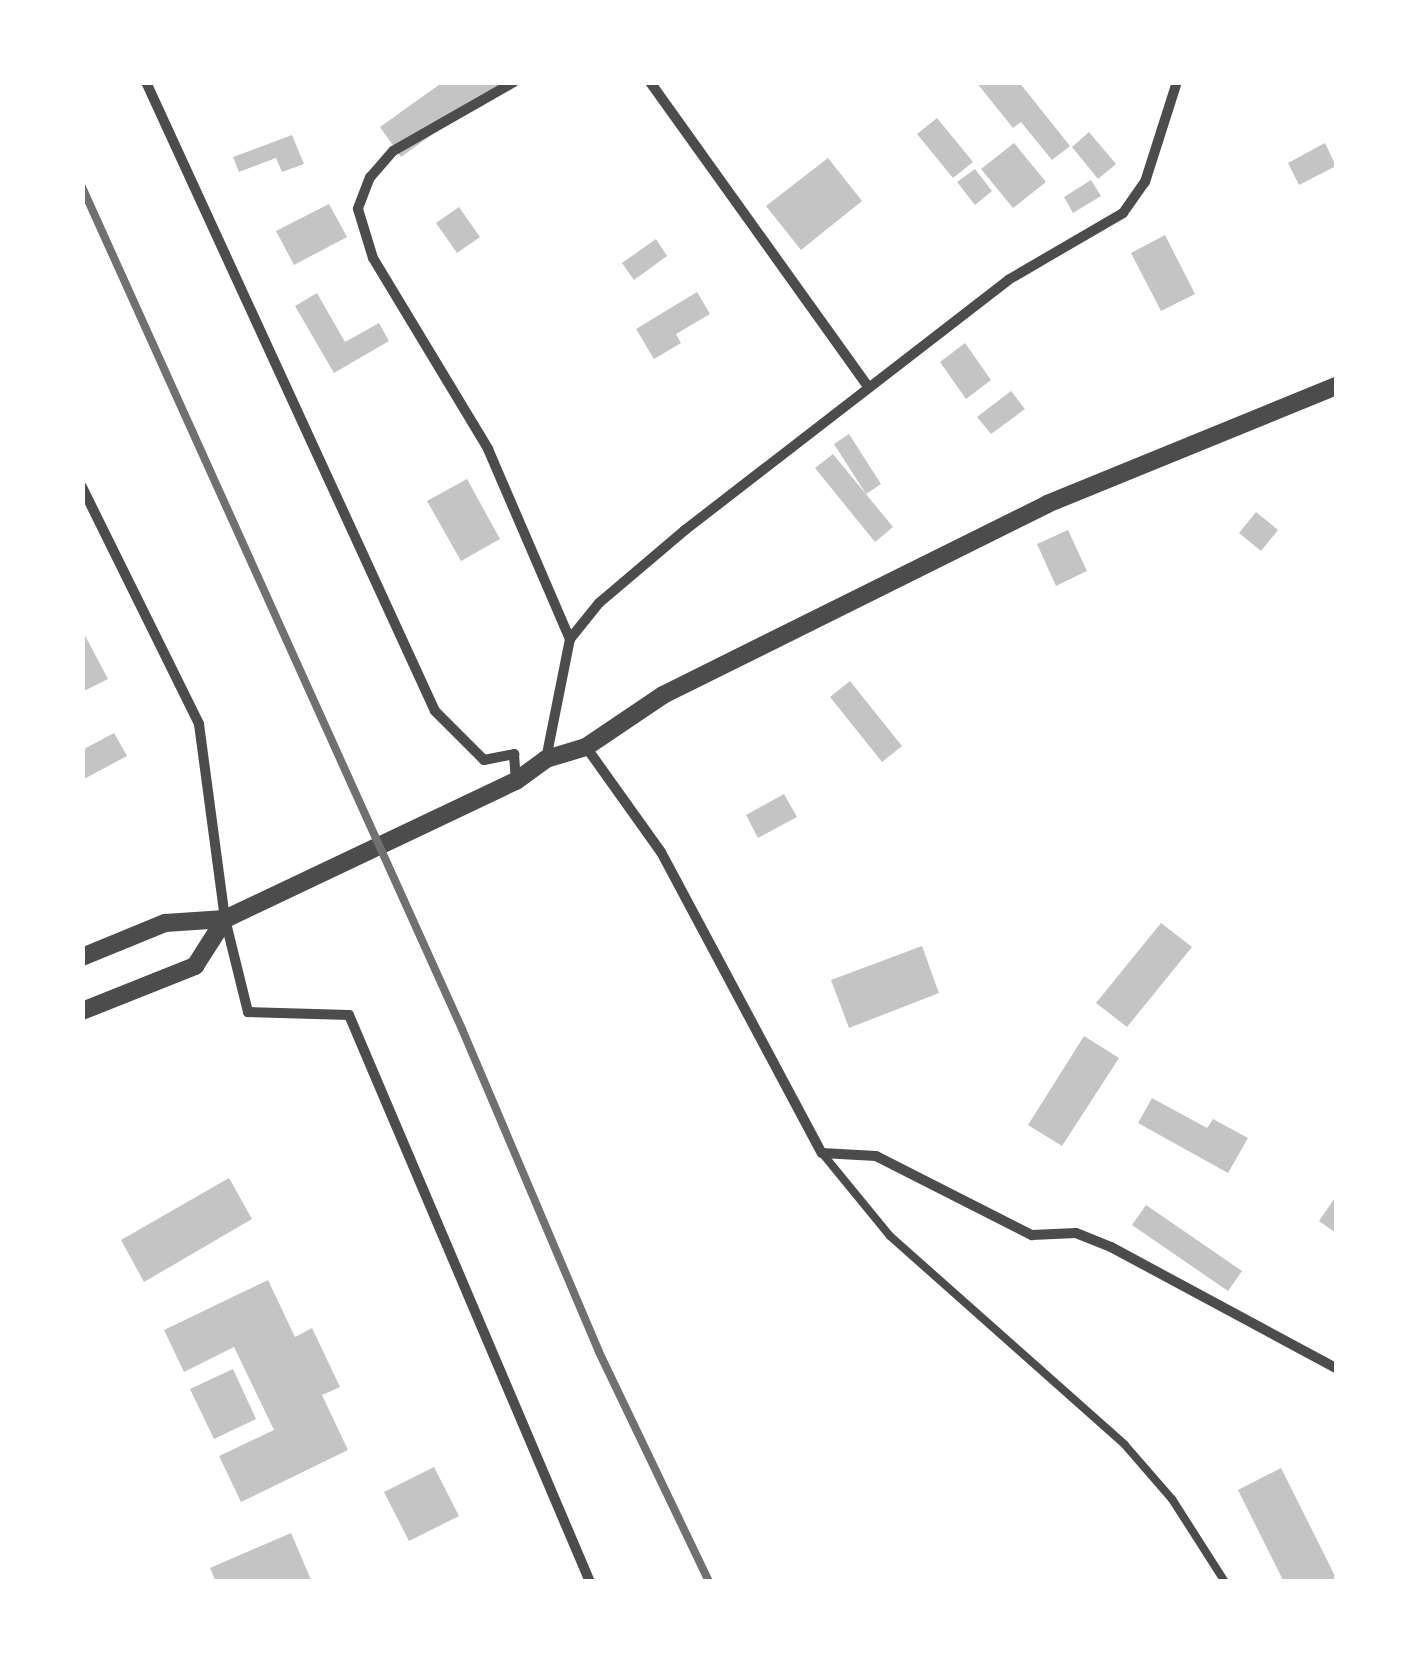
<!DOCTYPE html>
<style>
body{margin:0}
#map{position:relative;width:1419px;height:1664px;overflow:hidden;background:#fff;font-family:Ubuntu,sans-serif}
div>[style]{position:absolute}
.building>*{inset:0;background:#c4c4c4}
.service>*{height:8px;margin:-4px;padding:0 4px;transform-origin:4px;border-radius:4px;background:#4c4c4c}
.minor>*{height:10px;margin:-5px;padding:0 5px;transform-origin:5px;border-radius:5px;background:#4c4c4c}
.tertiary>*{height:18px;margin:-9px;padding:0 9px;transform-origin:9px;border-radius:9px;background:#4c4c4c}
.rail>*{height:8px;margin:-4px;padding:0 4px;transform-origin:4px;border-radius:4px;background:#707070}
span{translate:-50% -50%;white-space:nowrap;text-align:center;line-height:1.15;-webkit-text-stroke:10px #fff;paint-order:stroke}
.frame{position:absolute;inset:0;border:85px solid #fff;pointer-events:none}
</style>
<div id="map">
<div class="building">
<div style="clip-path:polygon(443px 82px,505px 82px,401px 157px,380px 127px)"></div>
<div style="clip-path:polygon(976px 82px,1019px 82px,1070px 146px,1052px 160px,1021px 122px,1013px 128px)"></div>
<div style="clip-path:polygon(937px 118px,973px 162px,953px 178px,917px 134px)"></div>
<div style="clip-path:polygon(1089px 132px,1116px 164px,1098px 179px,1072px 147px)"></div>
<div style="clip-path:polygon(292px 135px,304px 164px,282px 172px,276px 158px,239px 172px,233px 157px)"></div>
<div style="clip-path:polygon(1014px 143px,1046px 182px,1013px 208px,981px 169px)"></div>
<div style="clip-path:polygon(1325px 143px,1336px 166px,1299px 185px,1288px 163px)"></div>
<div style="clip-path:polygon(828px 158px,862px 201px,801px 250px,766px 206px)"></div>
<div style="clip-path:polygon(975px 169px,992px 191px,975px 205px,957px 182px)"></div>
<div style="clip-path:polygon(1091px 180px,1101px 196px,1073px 213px,1064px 197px)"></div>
<div style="clip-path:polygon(329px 204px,347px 237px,294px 265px,276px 231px)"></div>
<div style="clip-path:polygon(459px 207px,480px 237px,457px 253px,436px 223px)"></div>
<div style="clip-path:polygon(1165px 235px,1195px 294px,1161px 311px,1131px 253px)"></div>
<div style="clip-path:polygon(656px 239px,667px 256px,634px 280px,622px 263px)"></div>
<div style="clip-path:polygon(697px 292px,710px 314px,676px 334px,681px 343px,654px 359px,636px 329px)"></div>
<div style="clip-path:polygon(317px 293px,345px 342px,379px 323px,389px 341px,334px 373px,295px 306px)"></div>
<div style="clip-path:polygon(965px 343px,991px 380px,966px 399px,940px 362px)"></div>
<div style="clip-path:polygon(1011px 391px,1025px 409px,991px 434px,977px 417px)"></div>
<div style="clip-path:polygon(849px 434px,881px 484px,866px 494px,834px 444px)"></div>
<div style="clip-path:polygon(833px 454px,893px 527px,875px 542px,815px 468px)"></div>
<div style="clip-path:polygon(467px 479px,500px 539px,461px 561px,427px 501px)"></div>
<div style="clip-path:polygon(1256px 512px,1278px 530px,1261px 551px,1239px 533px)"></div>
<div style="clip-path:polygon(1068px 530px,1087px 571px,1056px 586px,1037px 544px)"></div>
<div style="clip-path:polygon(82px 630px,108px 679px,82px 692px)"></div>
<div style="clip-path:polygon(850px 681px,902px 746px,882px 762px,830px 697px)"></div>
<div style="clip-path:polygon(114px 733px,127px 756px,82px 780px,82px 750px)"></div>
<div style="clip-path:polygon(784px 794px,797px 817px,758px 838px,746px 815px)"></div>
<div style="clip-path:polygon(1161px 923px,1192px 947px,1127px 1027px,1096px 1003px)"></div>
<div style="clip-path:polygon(922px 946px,939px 993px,849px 1028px,831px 980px)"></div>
<div style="clip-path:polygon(1084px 1036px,1119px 1058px,1062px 1146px,1028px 1125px)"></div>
<div style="clip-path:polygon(1152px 1098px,1207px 1128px,1213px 1119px,1248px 1138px,1228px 1173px,1138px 1123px)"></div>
<div style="clip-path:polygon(229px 1178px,252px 1219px,144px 1282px,121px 1240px)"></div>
<div style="clip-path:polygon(1334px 1199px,1336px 1200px,1336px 1233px,1319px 1221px)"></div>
<div style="clip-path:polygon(1146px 1205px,1242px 1271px,1228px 1291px,1132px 1225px)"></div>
<div style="clip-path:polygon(268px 1280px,295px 1337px,312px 1328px,340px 1387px,322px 1395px,348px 1450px,241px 1502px,219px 1456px,274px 1430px,234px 1347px,184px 1372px,164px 1330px)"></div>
<div style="clip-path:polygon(233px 1369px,256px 1419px,214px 1439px,190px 1389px)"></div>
<div style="clip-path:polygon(434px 1467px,459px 1516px,409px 1541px,384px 1492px)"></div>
<div style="clip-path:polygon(1281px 1468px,1336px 1578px,1336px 1582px,1284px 1582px,1238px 1490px)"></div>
<div style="clip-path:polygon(291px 1533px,312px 1582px,216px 1582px,210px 1568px)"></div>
</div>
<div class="service">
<div style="left:822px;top:1153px;width:107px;rotate:50.7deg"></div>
<div style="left:890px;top:1236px;width:314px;rotate:41.6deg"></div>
<div style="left:1125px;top:1445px;width:72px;rotate:49deg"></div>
<div style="left:1172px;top:1499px;width:98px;rotate:57.4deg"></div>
</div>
<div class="minor">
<div style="left:146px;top:82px;width:692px;rotate:65.32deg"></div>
<div style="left:435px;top:711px;width:69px;rotate:45deg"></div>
<div style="left:484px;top:760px;width:31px;rotate:-11deg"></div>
<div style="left:514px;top:754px;width:27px;rotate:86deg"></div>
<div style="left:514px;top:82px;width:139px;rotate:150.3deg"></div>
<div style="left:393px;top:151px;width:35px;rotate:131deg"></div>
<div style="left:370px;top:177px;width:34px;rotate:111deg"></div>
<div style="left:358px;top:209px;width:51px;rotate:73deg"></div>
<div style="left:373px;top:258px;width:223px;rotate:58.9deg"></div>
<div style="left:488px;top:449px;width:207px;rotate:66.7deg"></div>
<div style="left:650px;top:82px;width:376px;rotate:54.4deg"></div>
<div style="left:82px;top:487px;width:264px;rotate:63.7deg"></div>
<div style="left:199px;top:724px;width:197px;rotate:82.4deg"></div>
<div style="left:225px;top:919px;width:96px;rotate:76.1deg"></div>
<div style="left:248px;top:1012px;width:101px;rotate:1.7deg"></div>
<div style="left:349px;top:1015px;width:616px;rotate:66.97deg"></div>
<div style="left:586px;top:747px;width:129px;rotate:54.5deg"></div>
<div style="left:661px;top:852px;width:341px;rotate:61.9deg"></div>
<div style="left:822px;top:1153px;width:54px;rotate:3.2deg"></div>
<div style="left:876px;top:1156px;width:175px;rotate:26.9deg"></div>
<div style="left:1032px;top:1235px;width:44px;rotate:-2.6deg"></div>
<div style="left:1076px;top:1233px;width:38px;rotate:22deg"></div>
<div style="left:1111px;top:1247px;width:255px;rotate:28.3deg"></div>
<div style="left:546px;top:759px;width:122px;rotate:-78.7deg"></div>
<div style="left:570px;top:639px;width:46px;rotate:-51.1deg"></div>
<div style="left:599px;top:603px;width:113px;rotate:-40.3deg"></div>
<div style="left:685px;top:530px;width:408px;rotate:-37.7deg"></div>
<div style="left:1008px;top:280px;width:133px;rotate:-30.2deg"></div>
<div style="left:1123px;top:213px;width:38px;rotate:-55deg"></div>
<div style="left:1145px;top:182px;width:105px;rotate:-72.3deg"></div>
</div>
<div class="tertiary">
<div style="left:82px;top:957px;width:90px;rotate:-22.3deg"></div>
<div style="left:165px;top:923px;width:60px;rotate:-3.8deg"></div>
<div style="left:225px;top:919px;width:322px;rotate:-25.4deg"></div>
<div style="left:516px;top:781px;width:37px;rotate:-36deg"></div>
<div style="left:546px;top:759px;width:42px;rotate:-16.7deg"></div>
<div style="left:586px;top:747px;width:93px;rotate:-34deg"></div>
<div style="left:663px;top:695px;width:429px;rotate:-26.4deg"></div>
<div style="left:1047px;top:504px;width:312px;rotate:-22.2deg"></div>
<div style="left:82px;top:1011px;width:122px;rotate:-21.7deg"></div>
<div style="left:195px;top:966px;width:56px;rotate:-57.4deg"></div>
</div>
<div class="rail">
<div style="left:82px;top:187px;width:924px;rotate:65.71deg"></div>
<div style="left:462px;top:1029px;width:351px;rotate:67deg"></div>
<div style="left:599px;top:1352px;width:255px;rotate:64.4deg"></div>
</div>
<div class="frame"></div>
</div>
